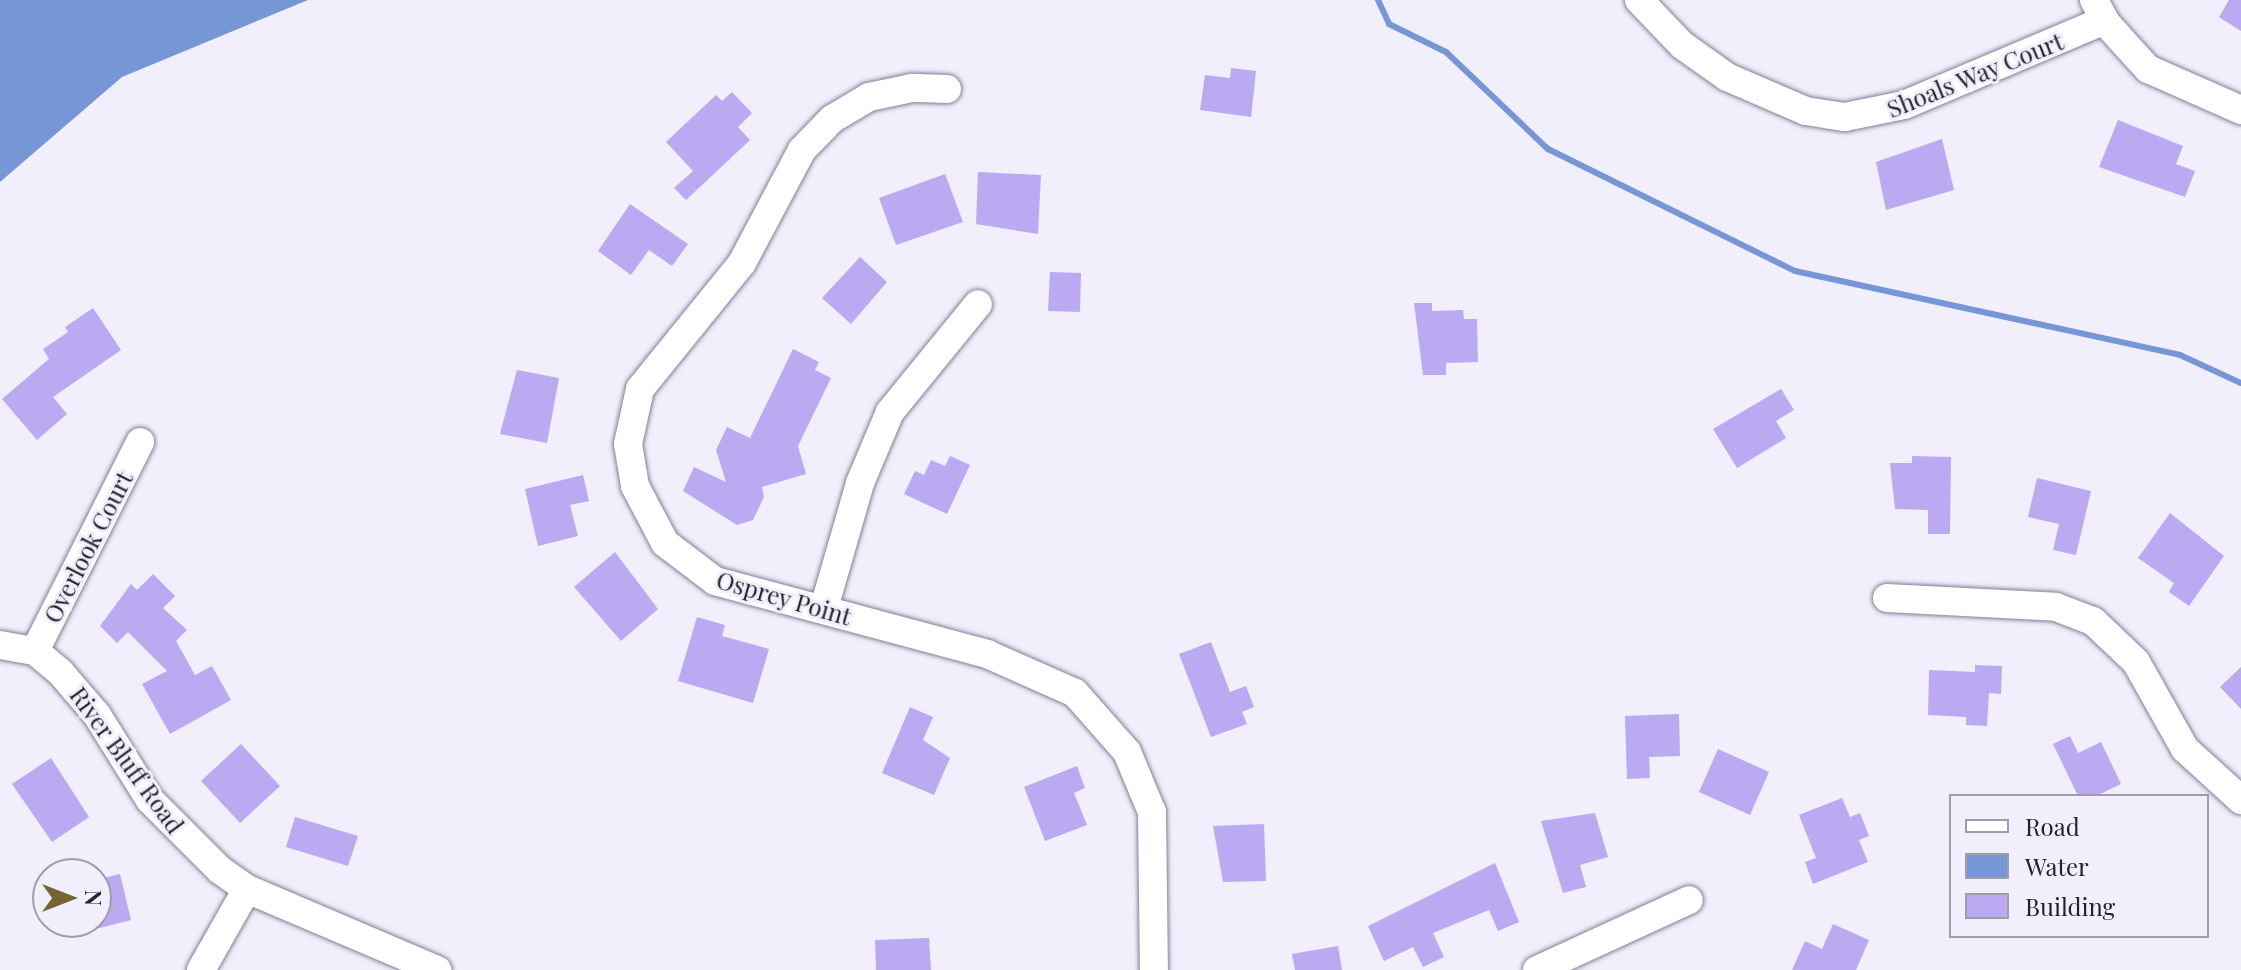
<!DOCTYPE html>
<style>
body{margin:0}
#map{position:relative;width:2241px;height:970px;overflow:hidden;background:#f1effb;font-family:"Playfair Display",serif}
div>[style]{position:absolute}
.water>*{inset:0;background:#7696d6}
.stream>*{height:6px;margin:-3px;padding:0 3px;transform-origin:3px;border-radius:3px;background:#7696d6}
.building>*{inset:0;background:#bba9f1}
.roads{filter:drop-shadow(0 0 2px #847e99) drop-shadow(0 0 2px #847e99)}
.minor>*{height:28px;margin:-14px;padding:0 14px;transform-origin:14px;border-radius:14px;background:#fff}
span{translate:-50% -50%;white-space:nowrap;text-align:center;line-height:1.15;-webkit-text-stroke:6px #f1effb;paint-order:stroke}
.street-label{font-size:24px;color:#24222d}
.legend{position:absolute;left:1949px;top:794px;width:260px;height:144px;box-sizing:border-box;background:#f1effb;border:2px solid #9f9da9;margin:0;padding:10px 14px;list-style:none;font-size:24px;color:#24222d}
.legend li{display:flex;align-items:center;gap:16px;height:40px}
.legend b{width:40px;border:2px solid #9f9da9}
.north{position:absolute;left:32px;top:858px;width:80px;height:80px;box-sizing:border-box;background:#f1effb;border:2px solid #9f9da9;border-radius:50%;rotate:90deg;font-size:22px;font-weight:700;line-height:32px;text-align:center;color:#24222d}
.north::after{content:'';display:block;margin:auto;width:28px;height:36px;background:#766432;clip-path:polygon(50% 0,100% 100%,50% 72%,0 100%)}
</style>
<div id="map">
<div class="water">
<div style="clip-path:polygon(0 0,308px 0,122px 77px,0 182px)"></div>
</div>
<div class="stream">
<div style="left:1378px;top:0;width:26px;rotate:65deg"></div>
<div style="left:1389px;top:24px;width:64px;rotate:26.2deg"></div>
<div style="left:1446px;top:52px;width:141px;rotate:43.6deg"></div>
<div style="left:1548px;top:149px;width:275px;rotate:26.3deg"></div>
<div style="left:1795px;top:271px;width:394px;rotate:12.3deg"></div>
<div style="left:2180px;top:355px;width:67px;rotate:24.7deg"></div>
</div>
<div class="building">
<div style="clip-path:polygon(2229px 0,2241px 0,2241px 31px,2219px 17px)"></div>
<div style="clip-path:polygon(1231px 68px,1256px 71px,1251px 117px,1200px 110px,1205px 75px,1230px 78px)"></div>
<div style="clip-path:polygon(732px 92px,752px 113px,738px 127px,750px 140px,686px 200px,674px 188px,693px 171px,666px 142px,716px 95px,722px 101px)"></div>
<div style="clip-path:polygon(2118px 120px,2183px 146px,2176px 164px,2195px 171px,2185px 197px,2099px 167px)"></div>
<div style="clip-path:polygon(1942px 139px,1954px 190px,1886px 210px,1876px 162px)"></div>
<div style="clip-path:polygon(978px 172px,1041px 175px,1038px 234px,976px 224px)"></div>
<div style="clip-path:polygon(945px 174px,963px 222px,896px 245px,879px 198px)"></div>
<div style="clip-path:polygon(630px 204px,688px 244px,672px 266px,649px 250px,631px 275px,598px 251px)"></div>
<div style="clip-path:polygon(860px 257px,887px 282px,851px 324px,822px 298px)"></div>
<div style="clip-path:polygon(1050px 272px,1081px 273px,1080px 312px,1048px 311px)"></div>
<div style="clip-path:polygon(1414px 303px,1432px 303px,1432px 311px,1463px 310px,1464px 319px,1477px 319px,1478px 362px,1446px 363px,1446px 375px,1423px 375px)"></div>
<div style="clip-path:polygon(93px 308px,121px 350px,53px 397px,67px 414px,37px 440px,2px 399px,49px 359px,43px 349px,68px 332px,65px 327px)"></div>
<div style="clip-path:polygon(793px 349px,819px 362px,815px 370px,831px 378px,798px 446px,806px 474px,762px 487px,764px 497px,753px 520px,737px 525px,683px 491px,694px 467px,726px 482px,716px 450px,727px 427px,750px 438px)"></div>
<div style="clip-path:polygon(517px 370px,559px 378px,547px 443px,500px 434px)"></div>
<div style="clip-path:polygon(1781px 389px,1794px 410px,1776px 421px,1786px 438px,1737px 468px,1713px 429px)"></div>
<div style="clip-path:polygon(950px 456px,970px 465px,947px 514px,904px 494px,915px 471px,924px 475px,931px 460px,945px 466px)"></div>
<div style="clip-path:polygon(1912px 456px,1951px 457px,1950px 534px,1928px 534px,1928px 510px,1895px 509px,1890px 463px,1912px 463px)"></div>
<div style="clip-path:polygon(583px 475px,589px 501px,570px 505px,578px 536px,538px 546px,525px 489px)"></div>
<div style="clip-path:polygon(2037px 478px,2091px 491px,2076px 555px,2053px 550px,2059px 524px,2028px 517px)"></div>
<div style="clip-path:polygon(2170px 513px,2224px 556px,2189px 606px,2169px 592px,2174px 583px,2138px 558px)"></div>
<div style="clip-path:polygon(615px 552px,658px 609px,621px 641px,574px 587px)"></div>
<div style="clip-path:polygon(153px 574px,175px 596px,163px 608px,187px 630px,176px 641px,195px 675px,212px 666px,231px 700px,170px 734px,142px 684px,167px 671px,128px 632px,117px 643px,100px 626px,131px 584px,137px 590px)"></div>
<div style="clip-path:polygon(697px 617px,725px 625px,722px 636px,769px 649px,753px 703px,678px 681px)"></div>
<div style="clip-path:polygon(1211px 642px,1230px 692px,1246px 686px,1254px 707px,1242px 712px,1247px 724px,1211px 737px,1179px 654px)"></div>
<div style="clip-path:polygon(1975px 665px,2002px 666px,2001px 694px,1989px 693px,1987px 726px,1966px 725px,1966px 717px,1928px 715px,1929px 670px,1975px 672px)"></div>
<div style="clip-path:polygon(2241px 667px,2241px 709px,2220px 687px)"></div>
<div style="clip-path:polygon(910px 707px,933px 717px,923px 740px,950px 758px,934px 795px,882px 773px)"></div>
<div style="clip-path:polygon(1679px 714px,1680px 756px,1649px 757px,1650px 778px,1627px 779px,1625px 716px)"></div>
<div style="clip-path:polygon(2070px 736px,2078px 753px,2101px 742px,2121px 784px,2096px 796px,2078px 796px,2053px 744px)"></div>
<div style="clip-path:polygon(241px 744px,280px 786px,240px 823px,201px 781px)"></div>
<div style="clip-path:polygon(1718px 749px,1769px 772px,1750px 815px,1699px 792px)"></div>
<div style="clip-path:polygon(51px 758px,89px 817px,52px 842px,12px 784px)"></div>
<div style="clip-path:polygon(1077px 766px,1085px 788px,1074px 793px,1087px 825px,1045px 841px,1024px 787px)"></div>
<div style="clip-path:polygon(1842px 798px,1850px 817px,1860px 813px,1869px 836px,1859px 840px,1868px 862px,1813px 884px,1805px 862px,1816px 858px,1799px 815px)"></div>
<div style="clip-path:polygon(1595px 813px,1608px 857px,1580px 865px,1586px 887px,1563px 893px,1541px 821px)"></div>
<div style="clip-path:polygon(295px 817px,358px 836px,348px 866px,286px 847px)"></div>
<div style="clip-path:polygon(1264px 824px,1266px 881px,1223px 882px,1213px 826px)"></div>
<div style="clip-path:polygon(1495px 863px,1519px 922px,1498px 931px,1489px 910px,1433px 933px,1444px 957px,1423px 967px,1413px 947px,1384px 961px,1368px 926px)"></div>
<div style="clip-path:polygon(120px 874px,131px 920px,96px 929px,96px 880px)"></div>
<div style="clip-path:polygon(1833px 924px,1869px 940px,1856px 970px,1792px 970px,1805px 941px,1822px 949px)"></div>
<div style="clip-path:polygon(929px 938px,931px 970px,876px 970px,875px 940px)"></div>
<div style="clip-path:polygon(1338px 946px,1342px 970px,1295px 970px,1292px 954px)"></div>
</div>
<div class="roads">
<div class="minor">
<div style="left:1639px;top:0;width:62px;rotate:46.3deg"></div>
<div style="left:1682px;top:45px;width:55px;rotate:35.4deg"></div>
<div style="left:1727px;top:77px;width:86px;rotate:23.3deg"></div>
<div style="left:1806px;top:111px;width:39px;rotate:9deg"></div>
<div style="left:1845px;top:117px;width:60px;rotate:-11.5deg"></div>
<div style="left:1904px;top:105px;width:218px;rotate:-22.9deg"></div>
<div style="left:2094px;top:0;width:27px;rotate:62deg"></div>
<div style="left:2107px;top:24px;width:61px;rotate:47.7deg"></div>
<div style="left:2148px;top:69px;width:102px;rotate:23.8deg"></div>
<div style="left:947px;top:89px;width:35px;rotate:-178deg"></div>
<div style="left:912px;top:88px;width:44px;rotate:168.2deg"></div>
<div style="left:869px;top:97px;width:43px;rotate:149.3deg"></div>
<div style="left:832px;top:119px;width:43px;rotate:134.1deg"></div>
<div style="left:802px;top:150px;width:128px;rotate:118deg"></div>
<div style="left:742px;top:263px;width:162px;rotate:129deg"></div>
<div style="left:640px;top:389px;width:56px;rotate:102.3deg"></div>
<div style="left:628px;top:444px;width:43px;rotate:80.5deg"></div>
<div style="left:635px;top:486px;width:64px;rotate:62.2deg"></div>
<div style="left:665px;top:543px;width:63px;rotate:37.2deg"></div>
<div style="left:715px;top:581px;width:282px;rotate:15deg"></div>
<div style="left:987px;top:654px;width:96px;rotate:23.9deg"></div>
<div style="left:1075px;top:693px;width:79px;rotate:48.6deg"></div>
<div style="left:1127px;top:752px;width:65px;rotate:67.4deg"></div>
<div style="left:1152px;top:812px;width:158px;rotate:89.3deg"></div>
<div style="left:1887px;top:598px;width:169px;rotate:3deg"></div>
<div style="left:2056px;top:607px;width:40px;rotate:21deg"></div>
<div style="left:2093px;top:621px;width:59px;rotate:43.6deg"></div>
<div style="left:2136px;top:662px;width:100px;rotate:60.6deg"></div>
<div style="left:2185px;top:749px;width:76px;rotate:42.3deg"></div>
<div style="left:824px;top:608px;width:130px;rotate:-73.9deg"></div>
<div style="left:860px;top:483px;width:77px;rotate:-67.1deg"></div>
<div style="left:890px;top:412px;width:139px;rotate:-50.8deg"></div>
<div style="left:0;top:645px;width:36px;rotate:10deg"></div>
<div style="left:35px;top:651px;width:34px;rotate:40deg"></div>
<div style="left:61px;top:673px;width:55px;rotate:49.4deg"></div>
<div style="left:97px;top:715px;width:100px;rotate:58.1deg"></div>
<div style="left:150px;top:800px;width:99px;rotate:45deg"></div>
<div style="left:220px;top:870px;width:33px;rotate:35deg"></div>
<div style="left:247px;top:889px;width:207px;rotate:23.1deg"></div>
<div style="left:35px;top:651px;width:234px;rotate:-63.3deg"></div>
<div style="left:201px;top:970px;width:93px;rotate:-60.4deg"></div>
<div style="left:1537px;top:970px;width:167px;rotate:-24.7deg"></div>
</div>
</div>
<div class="street-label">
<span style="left:1975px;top:75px;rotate:-22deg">Shoals Way Court</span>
<span style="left:88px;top:547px;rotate:-63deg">Overlook Court</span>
<span style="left:784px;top:598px;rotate:16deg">Osprey Point</span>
<span style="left:127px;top:760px;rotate:54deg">River Bluff Road</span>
</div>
<ul class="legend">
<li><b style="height:10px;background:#fff"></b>Road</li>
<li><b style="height:22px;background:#7696d6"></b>Water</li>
<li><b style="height:22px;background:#bba9f1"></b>Building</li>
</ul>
<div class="north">N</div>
</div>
